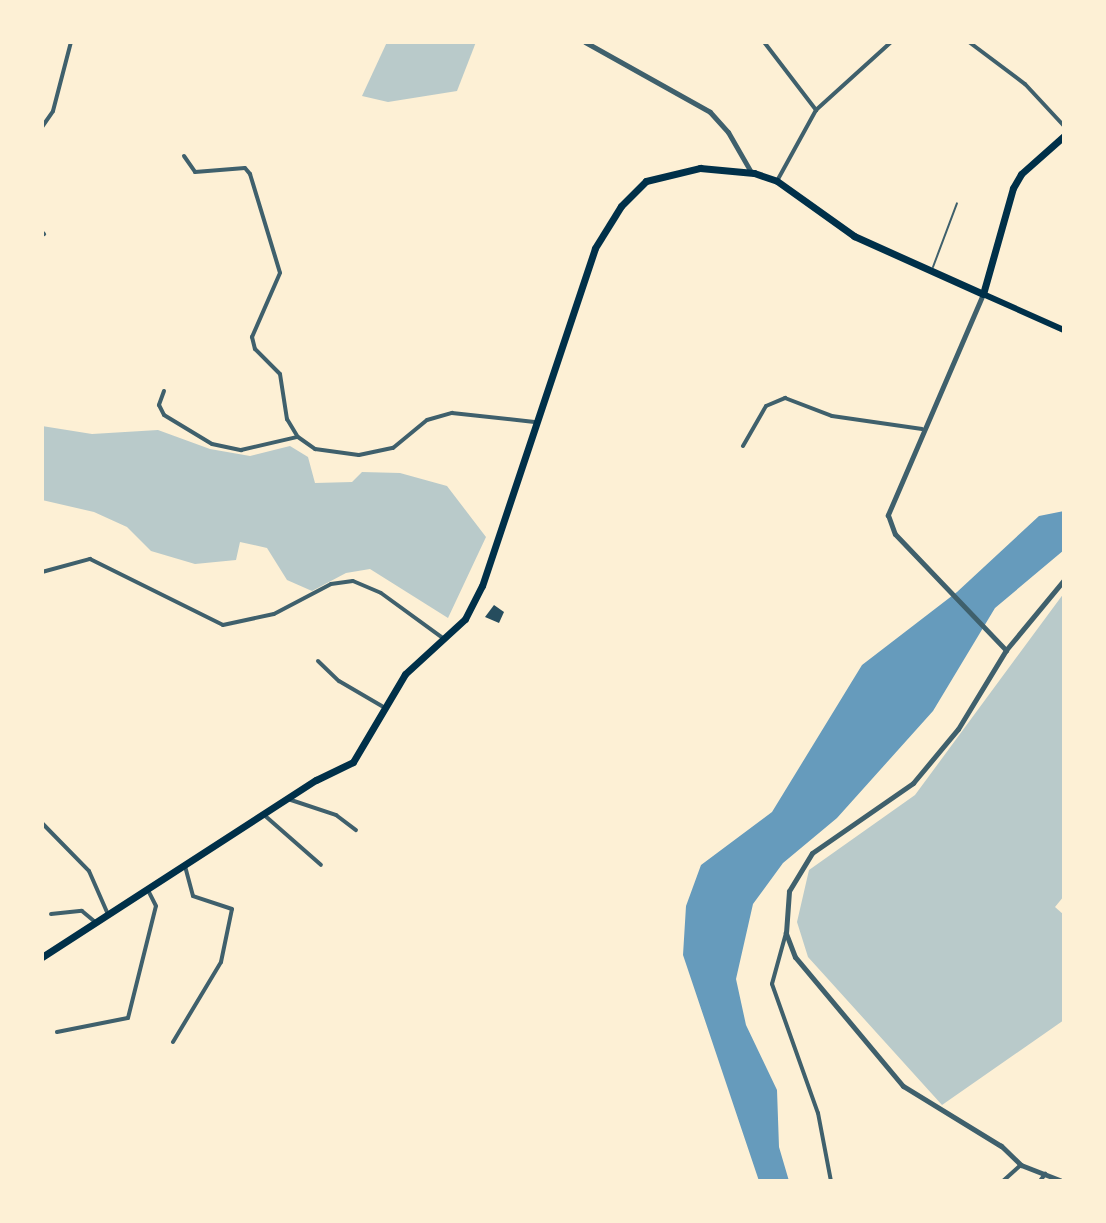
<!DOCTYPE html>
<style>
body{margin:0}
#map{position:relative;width:1106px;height:1223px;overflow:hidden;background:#fdf0d5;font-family:"DM Sans",sans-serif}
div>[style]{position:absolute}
.green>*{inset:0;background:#b9caca}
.water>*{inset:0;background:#669bbc}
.building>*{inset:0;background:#264d5e}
.service>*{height:2px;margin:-1px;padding:0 1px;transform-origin:1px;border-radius:1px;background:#3f606c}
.minor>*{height:4px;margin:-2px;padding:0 2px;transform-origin:2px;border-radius:2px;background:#3f606c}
.tertiary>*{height:5px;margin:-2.5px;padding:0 2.5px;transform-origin:2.5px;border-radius:2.5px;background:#3f606c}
.secondary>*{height:6px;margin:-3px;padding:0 3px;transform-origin:3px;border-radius:3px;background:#003049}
.primary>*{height:7px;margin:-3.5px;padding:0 3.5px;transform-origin:3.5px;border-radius:3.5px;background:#003049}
span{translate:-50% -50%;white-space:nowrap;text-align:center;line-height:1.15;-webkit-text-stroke:8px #fdf0d5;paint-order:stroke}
.frame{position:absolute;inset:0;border:44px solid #fdf0d5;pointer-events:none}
</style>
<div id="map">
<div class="green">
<div style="clip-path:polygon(387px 42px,476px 42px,457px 91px,388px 102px,362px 96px)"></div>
<div style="clip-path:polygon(42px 426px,92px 434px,158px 430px,210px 449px,250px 456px,290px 446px,308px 457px,315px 483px,352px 482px,362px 472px,400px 473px,447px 486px,486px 537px,448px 618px,370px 569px,346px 573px,312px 591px,287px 580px,267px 548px,240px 542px,236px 560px,195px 564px,151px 551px,127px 527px,94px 512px,42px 500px)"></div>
<div style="clip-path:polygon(1064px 593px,1064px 896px,1055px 907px,1064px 915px,1064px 1020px,942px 1105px,808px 957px,797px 922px,809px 870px,915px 795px)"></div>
</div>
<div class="water">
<div style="clip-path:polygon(1064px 511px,1064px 550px,995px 608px,933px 711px,837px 818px,783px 863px,753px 904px,736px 979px,746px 1025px,777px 1090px,779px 1147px,789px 1181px,759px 1181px,683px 955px,686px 906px,701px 865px,772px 812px,862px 665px,957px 592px,1039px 516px)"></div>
</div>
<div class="building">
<div style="clip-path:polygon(494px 605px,504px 612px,499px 623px,485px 617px)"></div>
</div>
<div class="service">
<div style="left:933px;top:267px;width:68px;rotate:-69.4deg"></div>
</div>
<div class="minor">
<div style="left:764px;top:42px;width:86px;rotate:52.6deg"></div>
<div style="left:969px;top:42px;width:70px;rotate:36.9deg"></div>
<div style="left:1025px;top:84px;width:57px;rotate:47.1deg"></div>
<div style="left:42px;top:127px;width:19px;rotate:-55deg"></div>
<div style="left:53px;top:111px;width:71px;rotate:-75.4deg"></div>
<div style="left:184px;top:156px;width:19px;rotate:55deg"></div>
<div style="left:195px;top:172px;width:50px;rotate:-4.6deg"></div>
<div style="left:245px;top:168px;width:8px;rotate:50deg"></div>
<div style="left:250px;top:174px;width:103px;rotate:73.1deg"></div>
<div style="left:280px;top:273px;width:70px;rotate:113.6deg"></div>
<div style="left:252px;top:337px;width:12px;rotate:76deg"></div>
<div style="left:255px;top:349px;width:35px;rotate:45deg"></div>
<div style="left:280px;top:374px;width:46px;rotate:81.2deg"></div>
<div style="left:287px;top:419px;width:21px;rotate:59deg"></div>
<div style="left:298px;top:437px;width:21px;rotate:35deg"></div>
<div style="left:315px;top:449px;width:44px;rotate:7.8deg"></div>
<div style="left:359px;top:455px;width:35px;rotate:-12deg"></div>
<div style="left:393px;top:448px;width:44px;rotate:-39.5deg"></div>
<div style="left:427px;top:420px;width:26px;rotate:-16deg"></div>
<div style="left:452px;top:413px;width:83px;rotate:6.2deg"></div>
<div style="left:777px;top:181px;width:81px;rotate:-61.2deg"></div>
<div style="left:816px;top:110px;width:101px;rotate:-42.2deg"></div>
<div style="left:42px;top:232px;width:3px;rotate:45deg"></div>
<div style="left:164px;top:391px;width:15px;rotate:110deg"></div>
<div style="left:159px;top:405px;width:11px;rotate:63deg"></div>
<div style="left:164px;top:415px;width:56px;rotate:31.1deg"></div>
<div style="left:212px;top:444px;width:30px;rotate:12deg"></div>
<div style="left:241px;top:450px;width:57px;rotate:-13.1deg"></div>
<div style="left:743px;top:446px;width:46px;rotate:-60.1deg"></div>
<div style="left:766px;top:406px;width:21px;rotate:-23deg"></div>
<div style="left:785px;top:398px;width:50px;rotate:21deg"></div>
<div style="left:832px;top:416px;width:91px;rotate:8.2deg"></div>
<div style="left:42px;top:572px;width:50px;rotate:-15.2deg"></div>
<div style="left:90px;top:559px;width:148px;rotate:26.4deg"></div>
<div style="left:223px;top:625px;width:52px;rotate:-12.2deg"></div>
<div style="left:274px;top:614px;width:64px;rotate:-27.8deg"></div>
<div style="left:331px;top:584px;width:22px;rotate:-8deg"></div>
<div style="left:353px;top:581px;width:30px;rotate:23deg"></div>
<div style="left:381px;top:593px;width:77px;rotate:36deg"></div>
<div style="left:318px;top:661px;width:29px;rotate:44deg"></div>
<div style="left:339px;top:681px;width:50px;rotate:30.2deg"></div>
<div style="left:288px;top:799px;width:51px;rotate:18.4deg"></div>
<div style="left:336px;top:815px;width:25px;rotate:37deg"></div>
<div style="left:263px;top:814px;width:77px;rotate:41.3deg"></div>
<div style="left:42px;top:823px;width:67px;rotate:45.6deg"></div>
<div style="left:89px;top:871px;width:45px;rotate:66.3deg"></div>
<div style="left:51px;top:914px;width:31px;rotate:-6deg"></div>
<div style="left:82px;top:911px;width:16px;rotate:40deg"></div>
<div style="left:786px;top:933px;width:53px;rotate:105.4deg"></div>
<div style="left:772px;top:984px;width:137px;rotate:70.4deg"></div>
<div style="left:818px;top:1113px;width:69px;rotate:79.2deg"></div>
<div style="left:57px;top:1032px;width:72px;rotate:-11.2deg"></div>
<div style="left:128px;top:1018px;width:115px;rotate:-76deg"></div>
<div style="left:156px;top:906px;width:18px;rotate:-117deg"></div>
<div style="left:173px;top:1042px;width:93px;rotate:-59deg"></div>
<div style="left:221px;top:962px;width:54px;rotate:-78.3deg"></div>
<div style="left:232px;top:909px;width:41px;rotate:-161.6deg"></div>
<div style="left:193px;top:896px;width:30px;rotate:-105deg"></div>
<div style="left:1003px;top:1181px;width:24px;rotate:-42deg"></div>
<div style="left:1040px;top:1181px;width:9px;rotate:-54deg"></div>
</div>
<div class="tertiary">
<div style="left:585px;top:42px;width:143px;rotate:29.2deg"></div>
<div style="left:710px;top:112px;width:27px;rotate:48deg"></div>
<div style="left:728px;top:132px;width:46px;rotate:60.1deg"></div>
<div style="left:983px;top:294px;width:241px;rotate:113.3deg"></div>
<div style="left:888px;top:515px;width:20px;rotate:70deg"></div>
<div style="left:895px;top:534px;width:161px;rotate:46.3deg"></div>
<div style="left:1062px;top:1181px;width:44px;rotate:-158.7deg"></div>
<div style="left:1021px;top:1165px;width:28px;rotate:-136deg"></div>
<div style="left:1001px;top:1146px;width:115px;rotate:-148.5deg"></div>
<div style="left:903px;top:1086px;width:168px;rotate:-129.9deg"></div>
<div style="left:795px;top:957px;width:26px;rotate:-111deg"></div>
<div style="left:786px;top:933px;width:42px;rotate:-85.9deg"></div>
<div style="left:789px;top:891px;width:44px;rotate:-58.8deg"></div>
<div style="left:812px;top:853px;width:123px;rotate:-34.7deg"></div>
<div style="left:913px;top:783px;width:70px;rotate:-50.2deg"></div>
<div style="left:958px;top:729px;width:92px;rotate:-58.7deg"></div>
<div style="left:1006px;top:650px;width:91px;rotate:-50.4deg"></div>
</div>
<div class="secondary">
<div style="left:983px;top:294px;width:89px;rotate:24deg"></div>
</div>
<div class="primary">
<div style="left:42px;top:957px;width:326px;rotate:-32.9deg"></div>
<div style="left:316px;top:780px;width:41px;rotate:-25.9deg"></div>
<div style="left:353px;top:762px;width:102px;rotate:-59.4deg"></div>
<div style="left:405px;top:674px;width:81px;rotate:-42.5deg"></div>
<div style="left:465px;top:619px;width:37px;rotate:-63deg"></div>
<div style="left:482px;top:586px;width:356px;rotate:-71.5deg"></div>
<div style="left:595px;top:248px;width:49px;rotate:-58.2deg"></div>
<div style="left:621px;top:206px;width:35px;rotate:-45deg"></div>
<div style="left:646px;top:181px;width:56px;rotate:-13.5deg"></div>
<div style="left:700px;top:168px;width:54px;rotate:5.3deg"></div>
<div style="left:754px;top:173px;width:24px;rotate:19deg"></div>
<div style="left:777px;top:181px;width:95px;rotate:35.5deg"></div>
<div style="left:854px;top:236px;width:141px;rotate:24.2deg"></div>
<div style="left:983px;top:294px;width:110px;rotate:-74.2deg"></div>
<div style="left:1013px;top:188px;width:16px;rotate:-60deg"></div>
<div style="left:1021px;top:174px;width:57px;rotate:-41.5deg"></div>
</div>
<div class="frame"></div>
</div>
